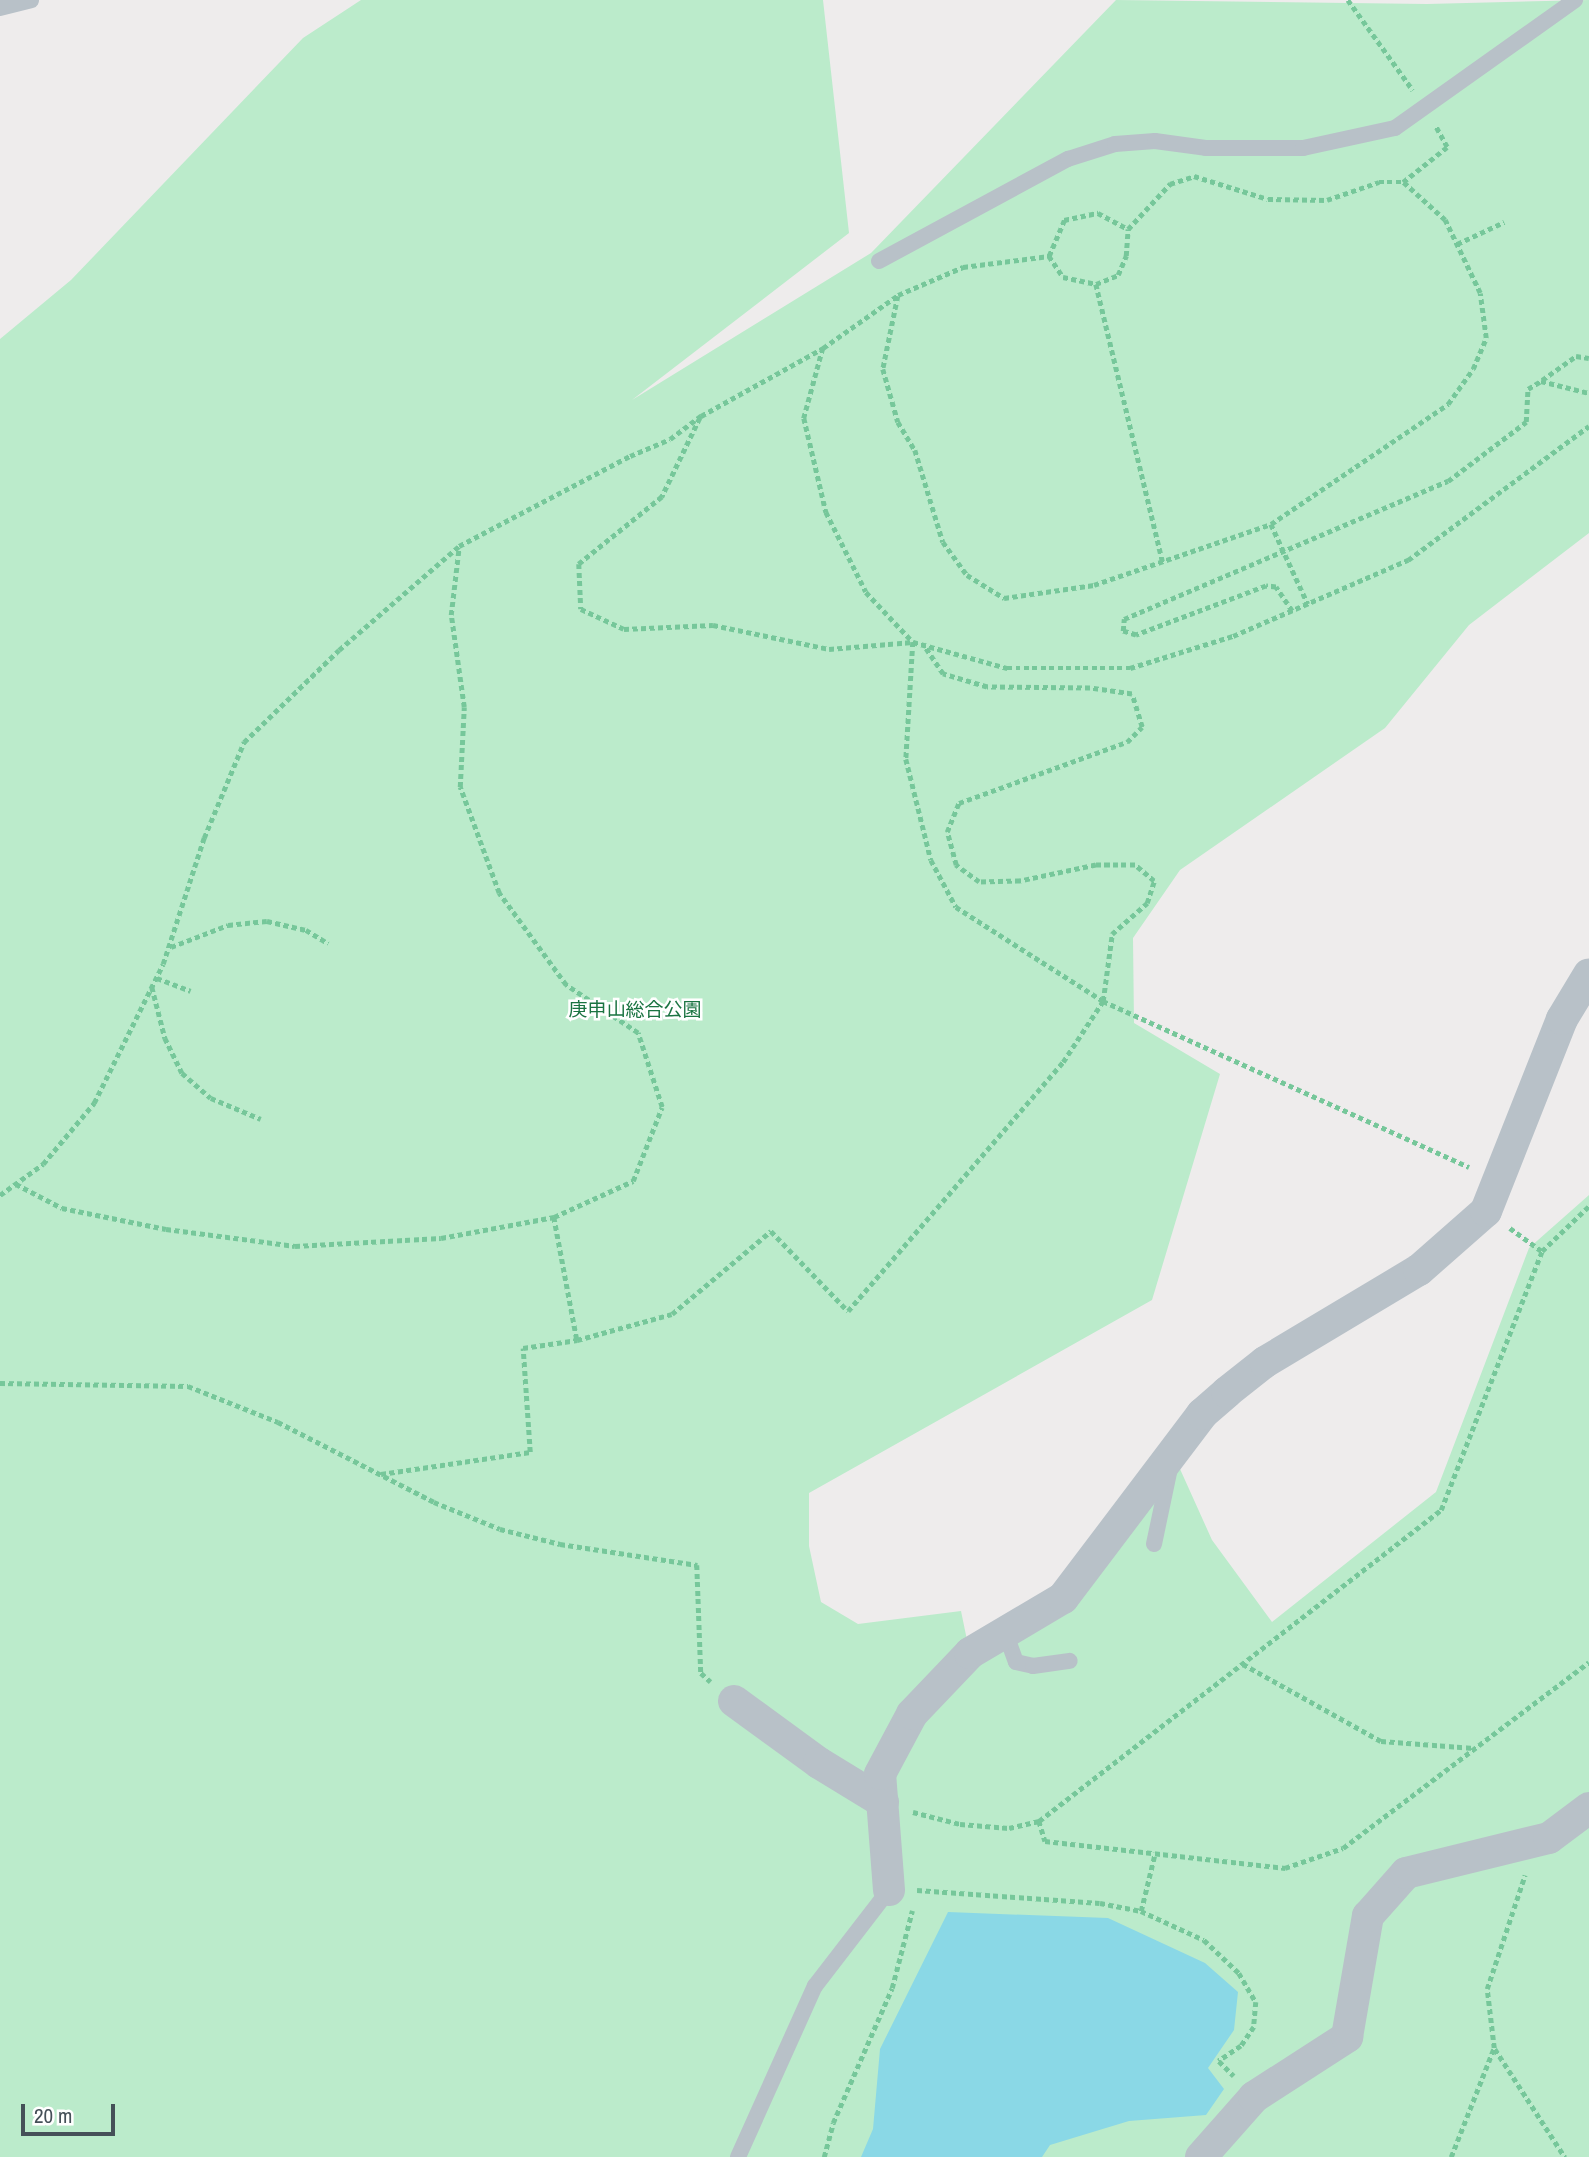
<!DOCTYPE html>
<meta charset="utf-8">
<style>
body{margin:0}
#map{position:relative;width:1589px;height:2157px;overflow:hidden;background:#eeecec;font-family:"Archivo Narrow","Noto Sans JP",sans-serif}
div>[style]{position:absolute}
.green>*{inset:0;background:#bbebcb}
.water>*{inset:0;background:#8ad8e6}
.path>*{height:4.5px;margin-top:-2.25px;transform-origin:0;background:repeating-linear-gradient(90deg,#76c79a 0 5px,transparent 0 8.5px)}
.lane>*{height:16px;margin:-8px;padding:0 8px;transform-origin:8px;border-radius:8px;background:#b8c1c8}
.street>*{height:32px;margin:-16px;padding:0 16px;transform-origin:16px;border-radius:16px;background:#b8c1c8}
span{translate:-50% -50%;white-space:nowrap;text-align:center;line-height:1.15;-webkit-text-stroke:5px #fff;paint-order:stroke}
.park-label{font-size:19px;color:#1b7442}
.scale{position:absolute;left:21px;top:2104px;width:94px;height:32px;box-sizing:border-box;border:4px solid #455058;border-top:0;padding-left:9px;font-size:21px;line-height:24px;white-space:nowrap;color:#455058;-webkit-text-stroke:5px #fff;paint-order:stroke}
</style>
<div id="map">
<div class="green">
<div style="clip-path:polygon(361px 0,823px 0,849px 233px,632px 400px,871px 253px,1116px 0,1427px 4px,1589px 0,1589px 533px,1469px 625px,1385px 728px,1180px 870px,1133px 938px,1134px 1023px,1220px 1074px,1152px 1300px,809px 1493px,809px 1546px,821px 1602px,858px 1624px,961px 1611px,967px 1640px,1066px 1613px,1180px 1469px,1212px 1540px,1272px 1622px,1436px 1492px,1529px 1248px,1589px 1195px,1589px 2157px,0 2157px,0 339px,71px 280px,303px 38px)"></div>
</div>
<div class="water">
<div style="clip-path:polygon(948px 1912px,1108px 1918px,1205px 1963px,1238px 1992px,1234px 2030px,1208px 2068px,1224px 2089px,1206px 2115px,1129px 2121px,1050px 2145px,1042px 2157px,861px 2157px,873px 2129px,880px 2049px)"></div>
</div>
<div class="path">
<div style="left:1348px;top:0;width:111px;rotate:54.2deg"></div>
<div style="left:1457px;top:244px;width:52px;rotate:-25.1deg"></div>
<div style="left:1049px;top:256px;width:25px;rotate:56deg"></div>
<div style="left:1063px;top:277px;width:34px;rotate:12deg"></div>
<div style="left:1096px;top:284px;width:24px;rotate:-22deg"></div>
<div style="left:1118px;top:275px;width:21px;rotate:-67deg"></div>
<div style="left:1126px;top:256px;width:27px;rotate:-86deg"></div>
<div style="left:1096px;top:284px;width:287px;rotate:76.5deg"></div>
<div style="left:898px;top:296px;width:75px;rotate:101.6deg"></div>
<div style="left:883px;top:369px;width:55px;rotate:74.2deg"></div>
<div style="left:898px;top:422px;width:33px;rotate:59deg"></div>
<div style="left:915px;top:450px;width:96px;rotate:73.1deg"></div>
<div style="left:943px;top:542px;width:41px;rotate:54deg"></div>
<div style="left:967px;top:575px;width:44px;rotate:31.9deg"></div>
<div style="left:1004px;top:598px;width:91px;rotate:-8.2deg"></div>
<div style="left:1094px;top:585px;width:187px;rotate:-19deg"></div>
<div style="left:1271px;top:524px;width:214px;rotate:-34.1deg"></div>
<div style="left:1448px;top:404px;width:43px;rotate:-54.5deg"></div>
<div style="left:1473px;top:369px;width:34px;rotate:-67deg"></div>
<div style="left:1486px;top:338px;width:45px;rotate:-97.6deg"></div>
<div style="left:1480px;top:293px;width:81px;rotate:-115.6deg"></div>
<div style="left:1445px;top:220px;width:57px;rotate:-137.9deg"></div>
<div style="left:823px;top:348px;width:73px;rotate:105.2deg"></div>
<div style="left:804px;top:418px;width:97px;rotate:76.8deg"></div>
<div style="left:826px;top:512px;width:89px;rotate:63.4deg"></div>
<div style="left:866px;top:592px;width:69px;rotate:46.8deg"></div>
<div style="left:913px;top:642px;width:98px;rotate:15.5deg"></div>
<div style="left:1007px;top:668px;width:123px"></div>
<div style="left:1130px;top:668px;width:108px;rotate:-17.3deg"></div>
<div style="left:1233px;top:636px;width:191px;rotate:-23.5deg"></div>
<div style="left:1408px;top:560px;width:225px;rotate:-36.5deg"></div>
<div style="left:1542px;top:380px;width:42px;rotate:-35.2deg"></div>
<div style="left:1576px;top:356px;width:13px;rotate:9deg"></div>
<div style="left:700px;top:418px;width:88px;rotate:115.7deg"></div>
<div style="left:662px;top:497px;width:107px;rotate:141.1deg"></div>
<div style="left:579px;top:564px;width:45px;rotate:87.5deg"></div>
<div style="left:581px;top:609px;width:47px;rotate:24.9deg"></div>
<div style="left:624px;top:629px;width:89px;rotate:-2.6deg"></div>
<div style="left:713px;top:625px;width:118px;rotate:11.7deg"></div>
<div style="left:829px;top:649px;width:84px;rotate:-4.8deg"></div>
<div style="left:913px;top:642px;width:117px;rotate:93.4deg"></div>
<div style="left:906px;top:759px;width:104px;rotate:76.1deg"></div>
<div style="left:931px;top:860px;width:53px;rotate:62deg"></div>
<div style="left:956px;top:907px;width:174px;rotate:32.6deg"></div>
<div style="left:1103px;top:1001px;width:402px;rotate:24.4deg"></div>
<div style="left:1271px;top:524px;width:88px;rotate:65.2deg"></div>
<div style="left:1292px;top:611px;width:29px;rotate:-124deg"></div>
<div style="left:1276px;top:587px;width:10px;rotate:-174deg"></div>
<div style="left:1266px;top:586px;width:139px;rotate:159.3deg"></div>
<div style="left:1136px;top:635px;width:14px;rotate:-163deg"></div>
<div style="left:1123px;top:631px;width:12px;rotate:-85deg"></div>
<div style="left:1124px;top:619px;width:352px;rotate:-23.1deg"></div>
<div style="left:1448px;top:481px;width:98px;rotate:-37.1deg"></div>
<div style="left:1526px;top:422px;width:33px;rotate:-87deg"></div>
<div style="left:1528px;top:389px;width:15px;rotate:-32deg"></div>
<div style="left:1541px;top:381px;width:49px;rotate:14deg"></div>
<div style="left:171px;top:947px;width:61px;rotate:-21.1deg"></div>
<div style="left:228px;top:925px;width:39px;rotate:-6deg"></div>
<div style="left:267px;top:921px;width:40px;rotate:13deg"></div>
<div style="left:306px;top:930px;width:26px;rotate:31deg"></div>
<div style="left:157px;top:978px;width:36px;rotate:21deg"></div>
<div style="left:152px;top:987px;width:53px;rotate:75.7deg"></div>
<div style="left:165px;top:1038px;width:39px;rotate:64deg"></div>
<div style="left:182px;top:1073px;width:38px;rotate:41deg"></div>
<div style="left:211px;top:1098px;width:54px;rotate:22.8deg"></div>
<div style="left:16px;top:1184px;width:52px;rotate:27.6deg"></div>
<div style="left:62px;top:1208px;width:106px;rotate:11.4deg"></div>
<div style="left:166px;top:1229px;width:130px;rotate:7.5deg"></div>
<div style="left:295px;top:1246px;width:146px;rotate:-3.1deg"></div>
<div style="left:441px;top:1238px;width:115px;rotate:-10.5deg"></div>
<div style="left:554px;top:1217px;width:87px;rotate:-24.5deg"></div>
<div style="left:633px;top:1181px;width:79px;rotate:-68.6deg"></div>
<div style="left:662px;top:1107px;width:78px;rotate:-108deg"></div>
<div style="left:638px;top:1033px;width:87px;rotate:-146.3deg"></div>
<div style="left:566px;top:985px;width:114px;rotate:-126.1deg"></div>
<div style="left:499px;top:893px;width:113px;rotate:-110.2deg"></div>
<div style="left:460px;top:787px;width:80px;rotate:-87.1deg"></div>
<div style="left:464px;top:707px;width:93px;rotate:-98deg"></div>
<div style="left:451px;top:615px;width:68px;rotate:-83.3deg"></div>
<div style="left:0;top:1195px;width:53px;rotate:-35.8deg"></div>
<div style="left:43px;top:1164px;width:80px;rotate:-50.1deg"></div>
<div style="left:94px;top:1103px;width:155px;rotate:-63.6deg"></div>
<div style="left:163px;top:964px;width:133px;rotate:-72deg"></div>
<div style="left:204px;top:838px;width:104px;rotate:-67.4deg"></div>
<div style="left:244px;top:742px;width:132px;rotate:-44.1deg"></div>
<div style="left:339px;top:650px;width:159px;rotate:-40.9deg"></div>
<div style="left:459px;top:546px;width:193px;rotate:-27.8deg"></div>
<div style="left:630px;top:456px;width:43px;rotate:-23deg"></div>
<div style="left:670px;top:439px;width:39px;rotate:-37deg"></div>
<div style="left:701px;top:416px;width:140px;rotate:-29.1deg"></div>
<div style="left:823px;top:348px;width:92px;rotate:-35.2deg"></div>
<div style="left:898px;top:295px;width:71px;rotate:-23.3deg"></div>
<div style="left:963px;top:267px;width:87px;rotate:-7.3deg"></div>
<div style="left:1049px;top:256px;width:39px;rotate:-67deg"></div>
<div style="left:1064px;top:220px;width:35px;rotate:-12deg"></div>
<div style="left:1098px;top:213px;width:34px;rotate:28deg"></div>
<div style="left:1128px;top:229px;width:62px;rotate:-47deg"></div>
<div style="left:1170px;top:184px;width:25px;rotate:-18deg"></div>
<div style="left:1194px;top:176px;width:77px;rotate:17.3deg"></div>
<div style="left:1268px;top:199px;width:59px;rotate:1deg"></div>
<div style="left:1327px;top:200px;width:55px;rotate:-19.1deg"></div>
<div style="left:1379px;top:182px;width:24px"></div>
<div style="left:1403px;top:182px;width:56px;rotate:-38.5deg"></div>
<div style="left:1447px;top:147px;width:23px;rotate:-119deg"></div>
<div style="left:554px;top:1217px;width:125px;rotate:79.4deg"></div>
<div style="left:1510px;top:1228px;width:39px;rotate:36deg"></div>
<div style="left:1542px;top:1251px;width:65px;rotate:-43.8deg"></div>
<div style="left:0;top:1383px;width:188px;rotate:0.9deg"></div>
<div style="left:188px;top:1386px;width:97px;rotate:21.8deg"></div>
<div style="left:278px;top:1422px;width:175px;rotate:27.1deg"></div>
<div style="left:434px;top:1502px;width:71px;rotate:22.2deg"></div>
<div style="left:500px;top:1529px;width:62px;rotate:14deg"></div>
<div style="left:560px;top:1544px;width:139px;rotate:8.7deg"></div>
<div style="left:697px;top:1565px;width:108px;rotate:87.9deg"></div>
<div style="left:701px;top:1673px;width:13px;rotate:42deg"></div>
<div style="left:381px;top:1474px;width:151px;rotate:-8.4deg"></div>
<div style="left:530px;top:1452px;width:104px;rotate:-93.9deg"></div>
<div style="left:523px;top:1348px;width:55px;rotate:-8.4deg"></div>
<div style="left:577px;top:1340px;width:98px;rotate:-15.3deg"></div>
<div style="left:672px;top:1314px;width:129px;rotate:-40deg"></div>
<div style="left:771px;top:1231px;width:111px;rotate:46.1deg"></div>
<div style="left:848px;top:1311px;width:329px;rotate:-49.2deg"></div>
<div style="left:1063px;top:1062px;width:73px;rotate:-56.7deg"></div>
<div style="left:1103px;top:1001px;width:68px;rotate:-82.3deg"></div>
<div style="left:1112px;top:934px;width:47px;rotate:-41.5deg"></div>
<div style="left:1147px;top:903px;width:23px;rotate:-72deg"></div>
<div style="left:1154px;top:881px;width:25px;rotate:-140deg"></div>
<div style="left:1135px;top:865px;width:39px;rotate:180deg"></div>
<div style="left:1096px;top:865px;width:78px;rotate:168.1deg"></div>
<div style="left:1020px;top:881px;width:41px;rotate:178.6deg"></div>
<div style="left:979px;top:882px;width:29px;rotate:-144deg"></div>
<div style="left:956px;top:865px;width:34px;rotate:-105deg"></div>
<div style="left:947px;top:832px;width:31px;rotate:-68deg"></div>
<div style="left:959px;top:803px;width:179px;rotate:-20deg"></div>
<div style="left:1127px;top:742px;width:21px;rotate:-45deg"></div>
<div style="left:1142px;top:727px;width:34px;rotate:-107deg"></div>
<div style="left:1132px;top:694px;width:42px;rotate:-171.9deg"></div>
<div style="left:1090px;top:688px;width:103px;rotate:-179.4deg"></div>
<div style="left:987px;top:687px;width:46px;rotate:-163.5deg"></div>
<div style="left:943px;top:674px;width:36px;rotate:-124deg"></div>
<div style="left:1243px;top:1664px;width:158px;rotate:29.2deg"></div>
<div style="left:1381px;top:1741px;width:93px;rotate:4.3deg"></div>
<div style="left:913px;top:1812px;width:49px;rotate:14.3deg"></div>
<div style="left:960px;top:1824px;width:49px;rotate:4.7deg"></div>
<div style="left:1009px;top:1828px;width:31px;rotate:-13deg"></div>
<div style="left:1039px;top:1821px;width:508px;rotate:-37.73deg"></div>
<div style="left:1441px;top:1510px;width:278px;rotate:-68.7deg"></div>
<div style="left:1039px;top:1821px;width:21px;rotate:73deg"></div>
<div style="left:1045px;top:1841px;width:242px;rotate:6.4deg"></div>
<div style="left:1285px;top:1868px;width:61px;rotate:-19deg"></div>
<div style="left:1343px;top:1848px;width:308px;rotate:-37.1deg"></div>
<div style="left:917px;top:1890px;width:183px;rotate:4.1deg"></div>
<div style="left:1100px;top:1903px;width:42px;rotate:11deg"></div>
<div style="left:1141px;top:1911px;width:69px;rotate:24.7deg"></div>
<div style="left:1204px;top:1940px;width:48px;rotate:43.3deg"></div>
<div style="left:1239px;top:1973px;width:34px;rotate:60deg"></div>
<div style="left:1256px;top:2002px;width:25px;rotate:95deg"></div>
<div style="left:1254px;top:2027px;width:23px;rotate:124deg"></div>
<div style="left:1241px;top:2046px;width:27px;rotate:146deg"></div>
<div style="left:1219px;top:2061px;width:21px;rotate:45deg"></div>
<div style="left:1141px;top:1911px;width:60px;rotate:-76.4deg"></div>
<div style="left:1495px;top:2049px;width:129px;rotate:57.1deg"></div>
<div style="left:824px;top:2157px;width:35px;rotate:-75deg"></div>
<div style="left:833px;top:2123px;width:147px;rotate:-66.4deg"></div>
<div style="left:892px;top:1988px;width:80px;rotate:-75.4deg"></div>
<div style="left:1451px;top:2157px;width:117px;rotate:-68.5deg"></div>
<div style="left:1494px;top:2048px;width:59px;rotate:-96.8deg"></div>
<div style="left:1487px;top:1989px;width:120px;rotate:-71.6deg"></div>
</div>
<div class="lane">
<div style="left:0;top:8px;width:32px;rotate:-14deg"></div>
<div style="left:879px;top:261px;width:215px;rotate:-28.4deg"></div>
<div style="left:1068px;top:159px;width:49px;rotate:-17.7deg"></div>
<div style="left:1115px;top:144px;width:40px;rotate:-4.3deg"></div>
<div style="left:1155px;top:141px;width:51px;rotate:7.8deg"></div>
<div style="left:1206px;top:148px;width:97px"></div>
<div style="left:1303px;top:148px;width:94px;rotate:-12.3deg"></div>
<div style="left:1395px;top:128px;width:221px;rotate:-35.4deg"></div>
<div style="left:1154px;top:1544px;width:78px;rotate:-78.1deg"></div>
<div style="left:1005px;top:1632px;width:32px;rotate:70deg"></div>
<div style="left:1016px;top:1662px;width:17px;rotate:13deg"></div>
<div style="left:1033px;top:1666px;width:37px;rotate:-8deg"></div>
<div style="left:738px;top:2157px;width:188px;rotate:-65.8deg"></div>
<div style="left:815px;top:1986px;width:121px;rotate:-52.4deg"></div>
</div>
<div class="street">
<div style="left:734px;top:1701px;width:105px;rotate:36.1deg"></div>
<div style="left:819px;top:1763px;width:75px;rotate:31.4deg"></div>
<div style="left:889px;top:1890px;width:116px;rotate:-94.4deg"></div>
<div style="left:880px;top:1774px;width:68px;rotate:-61.9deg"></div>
<div style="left:912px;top:1714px;width:84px;rotate:-46.4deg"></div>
<div style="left:970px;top:1653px;width:108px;rotate:-30.6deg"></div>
<div style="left:1063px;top:1598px;width:231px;rotate:-52.9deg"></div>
<div style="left:1202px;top:1414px;width:33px;rotate:-41deg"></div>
<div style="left:1227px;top:1392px;width:48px;rotate:-38.3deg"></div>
<div style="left:1265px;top:1362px;width:179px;rotate:-30.9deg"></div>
<div style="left:1419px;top:1270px;width:89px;rotate:-41.4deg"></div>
<div style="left:1486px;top:1211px;width:206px;rotate:-68.4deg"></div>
<div style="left:1562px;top:1019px;width:52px;rotate:-59deg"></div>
<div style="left:1201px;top:2157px;width:80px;rotate:-48.5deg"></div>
<div style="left:1254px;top:2097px;width:111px;rotate:-32.8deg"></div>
<div style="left:1347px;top:2037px;width:123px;rotate:-80.2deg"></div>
<div style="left:1368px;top:1916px;width:57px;rotate:-48.5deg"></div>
<div style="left:1406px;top:1873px;width:147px;rotate:-13.8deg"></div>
<div style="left:1549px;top:1838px;width:50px;rotate:-36.9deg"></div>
</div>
<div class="park-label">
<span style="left:635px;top:1010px">庚申山総合公園</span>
</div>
<div class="scale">20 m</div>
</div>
